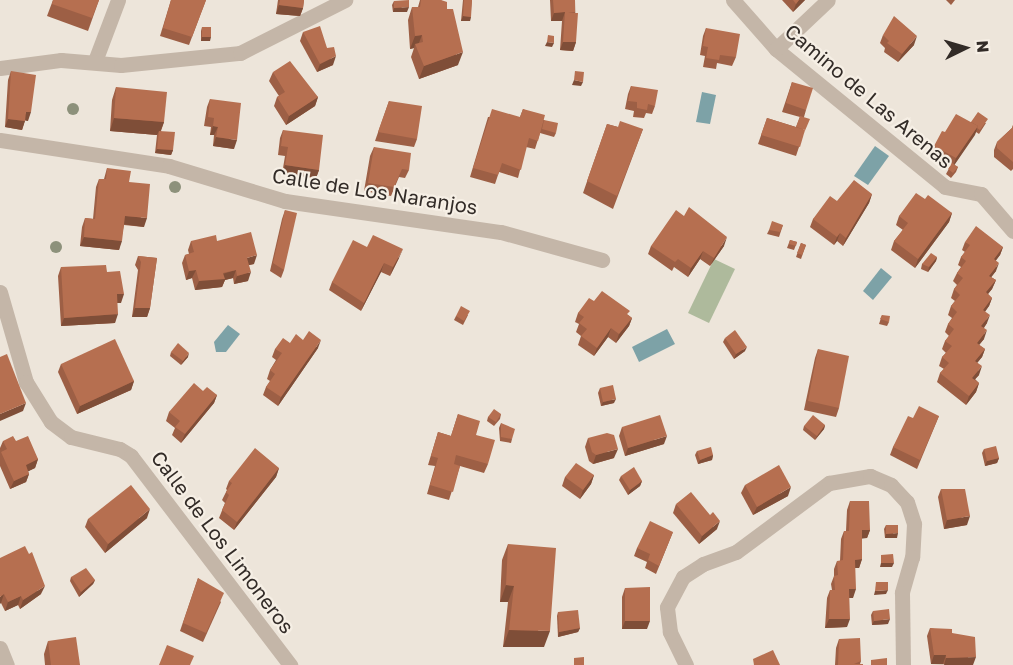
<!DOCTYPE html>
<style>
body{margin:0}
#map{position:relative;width:1013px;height:665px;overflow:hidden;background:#ede5da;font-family:"Golos Text",sans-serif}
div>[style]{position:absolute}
.green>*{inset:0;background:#aeba9c}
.water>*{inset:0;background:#7da2a7}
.minor>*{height:15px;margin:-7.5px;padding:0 7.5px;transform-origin:7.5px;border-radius:7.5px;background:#c4b6a8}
.trees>*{width:12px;height:12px;margin:-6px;border-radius:50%;background:#8d917b}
.wall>*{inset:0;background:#9d5f45}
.shaded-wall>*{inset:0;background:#7f4e38}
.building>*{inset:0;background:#b66f50}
span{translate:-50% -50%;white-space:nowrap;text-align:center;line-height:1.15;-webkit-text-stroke:4.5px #f6efe5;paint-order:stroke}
.street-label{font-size:20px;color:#322b27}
.north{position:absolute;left:935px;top:18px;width:60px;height:60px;-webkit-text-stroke:4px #f6efe5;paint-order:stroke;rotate:85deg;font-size:16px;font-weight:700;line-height:24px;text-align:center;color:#322b27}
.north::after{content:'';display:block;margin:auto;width:21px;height:27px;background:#322b27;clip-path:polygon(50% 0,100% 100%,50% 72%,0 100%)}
</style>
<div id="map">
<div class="green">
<div style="clip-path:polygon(714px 259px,735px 269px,709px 323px,688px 313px)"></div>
</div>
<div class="water">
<div style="clip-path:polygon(702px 92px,716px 95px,710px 124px,696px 122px)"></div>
<div style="clip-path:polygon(875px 146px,889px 156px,868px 185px,854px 176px)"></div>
<div style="clip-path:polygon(881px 268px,892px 277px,873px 300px,863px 291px)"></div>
<div style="clip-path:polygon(228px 325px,240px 334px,226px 352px,216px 352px,214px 342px)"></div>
<div style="clip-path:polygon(667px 329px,675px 344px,639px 362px,632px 347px)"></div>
</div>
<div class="minor">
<div style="left:733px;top:0;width:65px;rotate:48.7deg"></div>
<div style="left:776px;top:49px;width:218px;rotate:39.2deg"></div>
<div style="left:945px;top:187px;width:37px;rotate:11deg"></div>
<div style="left:981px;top:194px;width:49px;rotate:49.1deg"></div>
<div style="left:776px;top:49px;width:71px;rotate:-43.3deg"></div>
<div style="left:95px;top:61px;width:65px;rotate:-69.3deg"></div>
<div style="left:0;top:68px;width:62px;rotate:-7.5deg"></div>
<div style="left:61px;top:60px;width:60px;rotate:4.8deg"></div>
<div style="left:121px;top:65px;width:120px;rotate:-5.8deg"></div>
<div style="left:240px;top:53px;width:118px;rotate:-26.8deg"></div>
<div style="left:0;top:140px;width:171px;rotate:8.7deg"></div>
<div style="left:169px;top:166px;width:121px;rotate:16.8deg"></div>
<div style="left:285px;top:201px;width:218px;rotate:8.2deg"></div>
<div style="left:501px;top:232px;width:105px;rotate:15.5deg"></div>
<div style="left:0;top:292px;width:94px;rotate:73.9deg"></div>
<div style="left:26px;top:382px;width:47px;rotate:58deg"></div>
<div style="left:51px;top:422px;width:25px;rotate:37deg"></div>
<div style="left:71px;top:437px;width:50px;rotate:13.8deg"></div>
<div style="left:120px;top:449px;width:13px;rotate:32deg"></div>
<div style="left:131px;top:456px;width:263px;rotate:52.7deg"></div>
<div style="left:0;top:648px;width:18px;rotate:68deg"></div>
<div style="left:686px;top:665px;width:37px;rotate:-116deg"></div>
<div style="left:670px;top:632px;width:25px;rotate:-97deg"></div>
<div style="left:667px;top:607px;width:34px;rotate:-62deg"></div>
<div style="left:683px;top:577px;width:24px;rotate:-33deg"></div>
<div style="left:703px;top:564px;width:35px;rotate:-20deg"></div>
<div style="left:736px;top:552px;width:116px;rotate:-36.6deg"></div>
<div style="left:829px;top:483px;width:42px;rotate:-9.7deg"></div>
<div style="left:870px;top:476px;width:23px;rotate:23deg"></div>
<div style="left:891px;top:485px;width:23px;rotate:47deg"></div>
<div style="left:907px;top:502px;width:23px;rotate:72deg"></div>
<div style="left:914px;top:524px;width:33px;rotate:93deg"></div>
<div style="left:912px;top:557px;width:37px;rotate:106deg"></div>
<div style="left:902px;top:593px;width:72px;rotate:89.2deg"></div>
</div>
<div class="trees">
<div style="left:73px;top:109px"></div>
<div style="left:175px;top:187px"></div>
<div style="left:56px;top:247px"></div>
</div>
<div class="wall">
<div style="clip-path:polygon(53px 0,99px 0,88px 31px,47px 16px)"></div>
<div style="clip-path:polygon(171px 0,206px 0,189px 45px,160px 36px)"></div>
<div style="clip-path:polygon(278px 0,304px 0,303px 8px,300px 16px,276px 14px)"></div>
<div style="clip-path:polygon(420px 0,441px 0,447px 9px,458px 65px,419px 79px,411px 57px,414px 48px,410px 49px,408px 20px,412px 7px,418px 7px)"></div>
<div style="clip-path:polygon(463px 0,472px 0,470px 21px,461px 21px)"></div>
<div style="clip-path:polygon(550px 0,575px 0,576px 42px,573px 51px,560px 50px,562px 21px,551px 21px)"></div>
<div style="clip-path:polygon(782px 0,805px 0,793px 12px)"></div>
<div style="clip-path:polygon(946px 0,955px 0,951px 5px)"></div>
<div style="clip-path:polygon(394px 1px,407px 12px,393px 12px,392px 5px)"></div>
<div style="clip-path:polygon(202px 27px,210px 41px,201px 41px,201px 31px)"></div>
<div style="clip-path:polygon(706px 28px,736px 57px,732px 66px,717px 63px,716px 69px,703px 67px,705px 56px,700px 55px,703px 36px)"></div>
<div style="clip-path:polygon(303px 32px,327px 48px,333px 65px,317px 72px,300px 41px)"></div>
<div style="clip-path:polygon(883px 35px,914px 45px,898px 62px,884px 52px,885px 48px,880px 43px)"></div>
<div style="clip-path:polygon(11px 71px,28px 121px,25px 120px,22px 130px,5px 127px,8px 80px)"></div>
<div style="clip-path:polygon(273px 72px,318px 97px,315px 106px,286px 125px,274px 106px,277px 97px,279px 96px,269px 81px)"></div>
<div style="clip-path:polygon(792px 82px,806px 110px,804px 117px,803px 135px,796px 156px,758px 144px,767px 118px,796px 127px,800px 117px,782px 112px)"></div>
<div style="clip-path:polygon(631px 86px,655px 106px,652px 114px,646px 113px,644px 118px,633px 117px,634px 111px,625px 109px,628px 94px)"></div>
<div style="clip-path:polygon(116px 87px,164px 122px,161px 131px,173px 150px,171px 155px,155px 153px,157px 135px,110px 131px,112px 100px)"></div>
<div style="clip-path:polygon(210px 99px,234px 149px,213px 146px,214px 135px,210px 135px,211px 127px,204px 126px,207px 107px)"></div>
<div style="clip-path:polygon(389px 101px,417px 139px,414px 147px,375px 141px)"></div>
<div style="clip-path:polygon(523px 109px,544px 120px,556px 133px,554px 137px,540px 133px,535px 149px,526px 147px,518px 178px,499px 172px,495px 184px,470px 177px,488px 117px,520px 117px)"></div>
<div style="clip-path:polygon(971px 122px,986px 123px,979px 134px,976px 132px,954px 165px,958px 167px,956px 172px,951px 178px,946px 174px,951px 165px,931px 155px,934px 146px)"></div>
<div style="clip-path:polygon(607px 124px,618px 127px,643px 129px,613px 209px,583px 193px)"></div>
<div style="clip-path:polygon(1013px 125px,1013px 169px,1011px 171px,994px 157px,994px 150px,997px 142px,1012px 128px)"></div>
<div style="clip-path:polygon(283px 130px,319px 170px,316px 178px,282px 174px,285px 156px,278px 155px,280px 138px)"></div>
<div style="clip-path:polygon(374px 147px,409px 170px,405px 178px,399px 177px,391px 196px,364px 191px,370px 156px)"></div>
<div style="clip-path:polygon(107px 168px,129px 182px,144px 227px,124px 225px,119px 250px,80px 246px,82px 227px,85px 218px,93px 219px,96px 187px,99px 179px,104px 179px)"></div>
<div style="clip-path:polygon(872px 194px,869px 203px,843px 246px,837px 241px,834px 245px,810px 227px,813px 219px,837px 201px)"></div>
<div style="clip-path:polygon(925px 199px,952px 213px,949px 222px,915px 268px,891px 250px,894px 241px,903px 230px,896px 225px,899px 216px)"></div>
<div style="clip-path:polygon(285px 210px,284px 270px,281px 278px,270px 271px,282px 219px)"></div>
<div style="clip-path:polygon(783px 225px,779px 237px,767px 234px,769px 230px)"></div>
<div style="clip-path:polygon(790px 240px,797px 242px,794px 250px,787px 248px)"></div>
<div style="clip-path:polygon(191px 241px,217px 241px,254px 264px,249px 265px,248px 281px,234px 284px,233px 278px,225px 280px,222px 287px,195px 290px,192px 278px,186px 280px,182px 263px,185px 255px,189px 254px,188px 250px)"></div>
<div style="clip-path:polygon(965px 242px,1003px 247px,1000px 255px,996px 260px,996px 271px,991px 277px,996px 280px,992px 289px,988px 294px,992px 298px,989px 306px,985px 311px,987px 323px,984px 328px,984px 339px,979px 345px,985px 349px,982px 357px,977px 363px,979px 375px,975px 379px,979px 383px,976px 392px,966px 405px,937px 382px,940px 373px,944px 369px,939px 366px,942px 357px,946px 353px,942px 349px,945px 341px,949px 336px,945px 332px,948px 324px,952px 318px,948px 315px,951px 306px,955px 301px,951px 298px,954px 289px,957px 285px,953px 281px,957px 273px,961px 267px,958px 265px,961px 257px,965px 252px,962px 250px)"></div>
<div style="clip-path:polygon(801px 243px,806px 245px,801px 259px,796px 257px)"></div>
<div style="clip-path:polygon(651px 246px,724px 246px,710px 266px,700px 259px,688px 277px,674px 267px,672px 271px,648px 254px)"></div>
<div style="clip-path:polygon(367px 247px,399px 258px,390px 276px,381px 272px,361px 311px,329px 290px,332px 282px)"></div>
<div style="clip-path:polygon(138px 256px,157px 258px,150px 308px,147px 317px,132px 317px,138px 270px,135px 265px)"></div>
<div style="clip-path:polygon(937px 257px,936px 261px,928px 272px,921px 269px,922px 264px)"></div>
<div style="clip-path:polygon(61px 267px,107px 272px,121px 303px,117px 303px,115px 323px,61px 326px,58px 276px)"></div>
<div style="clip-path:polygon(594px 301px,628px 315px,632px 318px,629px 326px,616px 343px,608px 337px,594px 356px,578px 345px,581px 336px,576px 332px,579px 324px,575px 322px,578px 313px)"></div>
<div style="clip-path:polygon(468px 315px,463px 325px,454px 320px,456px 316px)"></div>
<div style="clip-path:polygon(882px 315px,889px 322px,887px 326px,879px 324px)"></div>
<div style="clip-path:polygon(725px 338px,745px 351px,734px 359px,723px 342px)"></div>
<div style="clip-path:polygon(303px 340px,318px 348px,278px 406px,263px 395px,266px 387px,270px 381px,267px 379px,270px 370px,276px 360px,272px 357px,275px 349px,290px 343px)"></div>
<div style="clip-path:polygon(818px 349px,839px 408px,836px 417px,804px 410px,815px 358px)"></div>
<div style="clip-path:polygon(171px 352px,188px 357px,181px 365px,170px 356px)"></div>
<div style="clip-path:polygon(61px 364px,134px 381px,131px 390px,77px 414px,58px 372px)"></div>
<div style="clip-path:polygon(600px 388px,614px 403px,601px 406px,598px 393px)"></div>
<div style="clip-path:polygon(203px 391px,217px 395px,214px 403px,181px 443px,172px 435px,175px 428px,166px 421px,169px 412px)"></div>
<div style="clip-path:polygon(458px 414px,476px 435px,488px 464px,484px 473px,460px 466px,449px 500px,427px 494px,435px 466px,428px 465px,438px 432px,451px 436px)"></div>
<div style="clip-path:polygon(501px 414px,500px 419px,494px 426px,487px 421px,488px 417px)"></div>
<div style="clip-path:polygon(939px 416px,917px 469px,890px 455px,893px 447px,913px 418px)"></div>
<div style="clip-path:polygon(501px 423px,512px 439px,511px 443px,500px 441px,499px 428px)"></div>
<div style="clip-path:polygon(825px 425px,824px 429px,815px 440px,803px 430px,804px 426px)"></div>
<div style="clip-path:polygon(622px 427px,664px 444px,625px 456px,619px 436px)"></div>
<div style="clip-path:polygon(588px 438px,614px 458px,593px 464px,589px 461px,585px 447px)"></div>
<div style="clip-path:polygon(3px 441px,16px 441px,38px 459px,35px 468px,28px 471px,29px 474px,26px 482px,10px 489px,0 466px,0 448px)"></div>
<div style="clip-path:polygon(984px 449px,999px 458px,997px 463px,985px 466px,982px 453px)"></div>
<div style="clip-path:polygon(697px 451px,713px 455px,712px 460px,698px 464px,695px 455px)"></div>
<div style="clip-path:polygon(279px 468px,276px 477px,234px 530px,219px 518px,225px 503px,222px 500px,227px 490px,226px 489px,229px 481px)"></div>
<div style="clip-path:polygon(594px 475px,591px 484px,580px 499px,562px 486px,565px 477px)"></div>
<div style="clip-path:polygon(621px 476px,642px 481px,640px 486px,628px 495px,619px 480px)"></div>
<div style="clip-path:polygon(745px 485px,788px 496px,753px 515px,741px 493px)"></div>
<div style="clip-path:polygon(941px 489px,967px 525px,944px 529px,938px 497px)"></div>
<div style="clip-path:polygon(850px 501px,870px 530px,867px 538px,862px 538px,862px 559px,859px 568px,855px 568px,853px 598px,849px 598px,847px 627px,825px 628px,827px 598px,830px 590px,832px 590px,831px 584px,834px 576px,834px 569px,837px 561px,840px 561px,841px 539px,844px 531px,846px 531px,847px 510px)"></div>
<div style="clip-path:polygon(676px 504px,717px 529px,699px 544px,673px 513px)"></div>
<div style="clip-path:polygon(147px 518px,105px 553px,85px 527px,88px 519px)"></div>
<div style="clip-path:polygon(886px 525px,897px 538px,885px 538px,884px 529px)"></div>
<div style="clip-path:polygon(673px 532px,656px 574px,645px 568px,647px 562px,634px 556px,637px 548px)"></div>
<div style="clip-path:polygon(508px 544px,544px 647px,503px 647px,508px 602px,500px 602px,502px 560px)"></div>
<div style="clip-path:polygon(0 558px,41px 594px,20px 609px,18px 605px,5px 611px,1px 603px)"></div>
<div style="clip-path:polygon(71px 577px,95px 580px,93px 584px,79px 597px,70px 581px)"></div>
<div style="clip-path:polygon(198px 578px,221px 602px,203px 642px,180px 631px)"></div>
<div style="clip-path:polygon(625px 588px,647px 629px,622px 629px,622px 597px)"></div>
<div style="clip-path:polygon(873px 611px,888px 624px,872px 625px,871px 615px)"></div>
<div style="clip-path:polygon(558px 612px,580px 628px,578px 632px,558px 637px,557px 616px)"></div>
<div style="clip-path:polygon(930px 628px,952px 633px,973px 665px,931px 664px,927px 636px)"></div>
<div style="clip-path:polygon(839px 639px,861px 661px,860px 664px,863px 665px,835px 665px,836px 648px)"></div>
<div style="clip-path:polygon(48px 641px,80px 665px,45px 665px,44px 654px)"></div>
</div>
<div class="shaded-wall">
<div style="clip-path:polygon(799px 0,805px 0,793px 12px,796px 4px)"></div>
<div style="clip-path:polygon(279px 5px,303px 8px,300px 16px,276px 14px)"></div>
<div style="clip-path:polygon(409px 7px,407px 12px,393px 12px,394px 8px)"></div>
<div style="clip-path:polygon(565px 12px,562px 21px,551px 21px,554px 13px)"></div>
<div style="clip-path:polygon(463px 16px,471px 17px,470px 21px,461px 21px)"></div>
<div style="clip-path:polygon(422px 35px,417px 48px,415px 44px,414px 48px,410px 49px,415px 36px)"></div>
<div style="clip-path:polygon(917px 36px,914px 45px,898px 62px,902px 54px)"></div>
<div style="clip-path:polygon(202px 37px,211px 37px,210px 41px,201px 41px)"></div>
<div style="clip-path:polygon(547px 42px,554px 43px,552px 47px,545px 46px)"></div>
<div style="clip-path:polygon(563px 42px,576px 42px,573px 51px,560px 50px)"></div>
<div style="clip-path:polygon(463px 52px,458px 65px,419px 79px,424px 66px)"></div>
<div style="clip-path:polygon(336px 56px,333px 65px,317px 72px,320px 64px)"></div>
<div style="clip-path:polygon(574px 80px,583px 82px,581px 86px,572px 85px)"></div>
<div style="clip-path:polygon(318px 97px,315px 106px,286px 125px,289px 116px)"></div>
<div style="clip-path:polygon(26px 112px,31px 112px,28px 121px,23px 120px)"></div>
<div style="clip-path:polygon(114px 118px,164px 122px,159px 135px,159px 131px,157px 135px,110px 131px)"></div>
<div style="clip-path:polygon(8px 119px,25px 121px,22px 130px,5px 127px)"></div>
<div style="clip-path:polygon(213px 126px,218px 127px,214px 135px,210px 135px)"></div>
<div style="clip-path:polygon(978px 126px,975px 135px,953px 167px,956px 158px)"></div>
<div style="clip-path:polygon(216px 137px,237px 140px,234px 149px,213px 146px)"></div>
<div style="clip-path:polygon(157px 149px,173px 150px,171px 155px,155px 153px)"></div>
<div style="clip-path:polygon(285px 165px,319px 170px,316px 178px,282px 174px)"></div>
<div style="clip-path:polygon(872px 194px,869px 203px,843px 246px,846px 238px)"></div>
<div style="clip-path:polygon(952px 213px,949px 222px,915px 268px,918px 259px)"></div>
<div style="clip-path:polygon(125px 216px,147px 218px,144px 227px,122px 224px)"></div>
<div style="clip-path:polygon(840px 233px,837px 241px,834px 245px,837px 237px)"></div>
<div style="clip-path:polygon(84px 237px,122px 241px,119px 250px,80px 246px)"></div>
<div style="clip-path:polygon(727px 237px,724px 246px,710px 266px,714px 258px)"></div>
<div style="clip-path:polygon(1003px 247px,1000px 255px,991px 267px,994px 259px)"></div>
<div style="clip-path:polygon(403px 249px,399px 258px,390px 276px,393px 267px)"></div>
<div style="clip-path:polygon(703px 251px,700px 259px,688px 277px,691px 268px)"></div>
<div style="clip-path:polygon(257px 255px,254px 264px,244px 266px,247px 258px)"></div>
<div style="clip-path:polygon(937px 257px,936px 261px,928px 272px,929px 267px)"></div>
<div style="clip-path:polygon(384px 263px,381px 272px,361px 311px,364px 303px)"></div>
<div style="clip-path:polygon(999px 263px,996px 271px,986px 284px,989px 276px)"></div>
<div style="clip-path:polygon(196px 270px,192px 278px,186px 280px,189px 271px)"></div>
<div style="clip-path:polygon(236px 270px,233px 278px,225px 280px,222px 287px,195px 290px,199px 281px)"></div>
<div style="clip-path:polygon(251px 272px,248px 281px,234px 284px,237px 276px)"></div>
<div style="clip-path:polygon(996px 280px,992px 289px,982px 301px,986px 292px)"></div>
<div style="clip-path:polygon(117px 294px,124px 294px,121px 303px,114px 303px)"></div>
<div style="clip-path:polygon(992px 298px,989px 306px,980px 319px,983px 310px)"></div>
<div style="clip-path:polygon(135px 308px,150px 308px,147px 317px,132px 317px)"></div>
<div style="clip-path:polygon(118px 314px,115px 323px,61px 326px,64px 318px)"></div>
<div style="clip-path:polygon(990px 315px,987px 323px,978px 335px,981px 326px)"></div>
<div style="clip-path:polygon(632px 318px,629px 326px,616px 343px,619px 334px)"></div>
<div style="clip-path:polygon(611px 328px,608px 337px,594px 356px,597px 348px)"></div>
<div style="clip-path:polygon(987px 330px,984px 339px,974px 351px,977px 343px)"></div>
<div style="clip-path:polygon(321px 340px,318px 348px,278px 406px,281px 397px)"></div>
<div style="clip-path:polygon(747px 347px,745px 351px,734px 359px,736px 354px)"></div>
<div style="clip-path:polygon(985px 349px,982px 357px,972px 369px,975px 361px)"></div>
<div style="clip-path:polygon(189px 353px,188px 357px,181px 365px,183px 361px)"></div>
<div style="clip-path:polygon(982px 366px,979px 375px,969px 386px,972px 378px)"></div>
<div style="clip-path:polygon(134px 381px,131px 390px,77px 414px,80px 406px)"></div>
<div style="clip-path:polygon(979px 383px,976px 392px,966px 405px,969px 396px)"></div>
<div style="clip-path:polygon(217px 395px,214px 403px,181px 443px,185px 434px)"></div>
<div style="clip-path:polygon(616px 399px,614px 403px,601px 406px,603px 402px)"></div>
<div style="clip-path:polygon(26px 403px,23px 411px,0 421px,0 414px)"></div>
<div style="clip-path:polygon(825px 425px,824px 429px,815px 440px,817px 436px)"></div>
<div style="clip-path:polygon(667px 436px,664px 444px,625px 456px,628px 448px)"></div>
<div style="clip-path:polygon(618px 449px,614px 458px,593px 464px,596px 455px)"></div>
<div style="clip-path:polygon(713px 455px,712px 460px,698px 464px,700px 460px)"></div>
<div style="clip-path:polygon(999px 458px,997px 463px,985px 466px,987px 461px)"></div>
<div style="clip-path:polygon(38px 459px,35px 468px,23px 474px,26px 465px)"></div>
<div style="clip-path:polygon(279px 468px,276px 477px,234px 530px,237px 522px)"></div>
<div style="clip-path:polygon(29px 474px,26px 482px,10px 489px,14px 481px)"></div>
<div style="clip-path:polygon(594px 475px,591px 484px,580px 499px,583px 490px)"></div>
<div style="clip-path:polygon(642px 481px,640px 486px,628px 495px,630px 490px)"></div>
<div style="clip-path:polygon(791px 487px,788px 496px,753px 515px,757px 507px)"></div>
<div style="clip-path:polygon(150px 509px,147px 518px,105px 553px,108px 544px)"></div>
<div style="clip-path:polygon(970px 516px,967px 525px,944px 529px,947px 520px)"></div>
<div style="clip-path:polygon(720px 521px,717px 529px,699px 544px,702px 536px)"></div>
<div style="clip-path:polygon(862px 530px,870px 530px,867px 538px,859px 539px)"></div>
<div style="clip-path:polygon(898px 533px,897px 538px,885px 538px,886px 534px)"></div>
<div style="clip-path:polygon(862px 559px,859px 568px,852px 568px,855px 560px)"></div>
<div style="clip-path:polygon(881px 563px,894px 563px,892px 567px,880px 567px)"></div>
<div style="clip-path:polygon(95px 580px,93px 584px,79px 597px,81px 592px)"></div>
<div style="clip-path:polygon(506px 585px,514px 586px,508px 602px,500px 602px)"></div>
<div style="clip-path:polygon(45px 586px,41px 594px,20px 609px,23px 600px)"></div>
<div style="clip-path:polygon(849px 589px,856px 589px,853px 598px,846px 598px)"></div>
<div style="clip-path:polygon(888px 590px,886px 594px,874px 595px,875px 591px)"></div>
<div style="clip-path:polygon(4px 594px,1px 603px,0 604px,0 597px)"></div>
<div style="clip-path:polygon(21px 596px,18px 605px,5px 611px,8px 602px)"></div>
<div style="clip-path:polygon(829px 619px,850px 619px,847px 627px,825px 628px)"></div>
<div style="clip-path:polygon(890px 619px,888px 624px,872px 625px,874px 621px)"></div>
<div style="clip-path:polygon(625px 621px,650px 621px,647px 629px,622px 629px)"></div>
<div style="clip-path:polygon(580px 628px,578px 632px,558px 637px,559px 632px)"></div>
<div style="clip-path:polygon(509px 630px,550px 631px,544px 647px,503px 647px)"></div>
<div style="clip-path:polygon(934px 655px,946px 655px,943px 664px,931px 664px)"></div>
<div style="clip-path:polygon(976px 657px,973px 665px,944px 665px,946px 658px)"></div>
</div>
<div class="building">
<div style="clip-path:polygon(53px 0,99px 0,92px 18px,52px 4px)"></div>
<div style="clip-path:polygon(171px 0,206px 0,192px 37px,163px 28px)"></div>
<div style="clip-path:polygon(280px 0,304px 0,303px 8px,279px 5px)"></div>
<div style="clip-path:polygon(409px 0,409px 7px,394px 8px,394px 1px)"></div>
<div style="clip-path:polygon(421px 0,441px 0,447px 2px,447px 9px,453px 9px,463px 52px,424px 66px,415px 44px,423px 42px,422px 35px,415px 36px,412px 7px,420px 7px)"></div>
<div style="clip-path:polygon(464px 0,472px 0,471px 17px,463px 16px)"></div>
<div style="clip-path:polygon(553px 0,575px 0,575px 12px,568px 13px,578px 13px,576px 42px,563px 42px,565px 12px,554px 13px)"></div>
<div style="clip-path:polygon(793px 0,799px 0,796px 4px)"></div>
<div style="clip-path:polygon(894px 16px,917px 36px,902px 54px,887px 43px,889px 41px,883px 35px)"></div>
<div style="clip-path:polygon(320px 26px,327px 48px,334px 47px,336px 56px,320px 64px,303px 32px)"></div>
<div style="clip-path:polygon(202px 27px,211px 27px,211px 37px,202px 37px)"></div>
<div style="clip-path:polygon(706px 28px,740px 34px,736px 57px,720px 55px,719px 60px,706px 58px,708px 47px,703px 46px)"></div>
<div style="clip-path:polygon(548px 35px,554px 36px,554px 43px,547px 42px)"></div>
<div style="clip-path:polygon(290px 61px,318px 97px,289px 116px,277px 97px,285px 92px,273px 72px)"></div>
<div style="clip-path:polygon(11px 71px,36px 75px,31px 112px,26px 112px,25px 121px,8px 119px)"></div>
<div style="clip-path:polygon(575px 71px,584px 72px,583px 82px,574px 80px)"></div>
<div style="clip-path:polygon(792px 82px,813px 88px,806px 110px,786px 103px)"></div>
<div style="clip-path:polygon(631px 86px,658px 90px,655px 106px,648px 104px,647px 110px,637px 108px,637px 102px,628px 101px)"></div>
<div style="clip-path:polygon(116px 87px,167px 92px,164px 122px,114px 118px)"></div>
<div style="clip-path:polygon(210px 99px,241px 103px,237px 140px,216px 137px,218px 127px,213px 126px,214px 118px,208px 117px)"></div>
<div style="clip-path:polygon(389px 101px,422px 106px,417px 139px,378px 132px)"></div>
<div style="clip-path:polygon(492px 109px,520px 117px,523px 109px,545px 115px,538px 141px,529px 138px,521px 170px,502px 163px,498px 175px,473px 168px)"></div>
<div style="clip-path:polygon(978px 112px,988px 119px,980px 130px,977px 128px,978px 126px,971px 122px)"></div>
<div style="clip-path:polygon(956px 114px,978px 126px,956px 158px,934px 146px,942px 131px,945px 132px)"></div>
<div style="clip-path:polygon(800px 116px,810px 119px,804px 133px,805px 130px,796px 127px)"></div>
<div style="clip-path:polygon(767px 118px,805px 130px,800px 147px,761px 135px)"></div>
<div style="clip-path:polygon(544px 120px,558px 123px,556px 133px,542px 129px)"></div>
<div style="clip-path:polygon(620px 121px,643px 129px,617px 196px,587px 181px,607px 124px,618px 127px)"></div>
<div style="clip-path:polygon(1013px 125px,1013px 162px,997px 148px,997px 142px,1012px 128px)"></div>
<div style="clip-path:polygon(283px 130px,323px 135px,319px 170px,285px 165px,288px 147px,281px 146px)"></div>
<div style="clip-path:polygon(159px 131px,175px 132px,173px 150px,157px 149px)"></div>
<div style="clip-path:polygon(374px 147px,411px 153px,409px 170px,402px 169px,394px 187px,368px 183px)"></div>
<div style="clip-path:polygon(952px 163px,958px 167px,953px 173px,948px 169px)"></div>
<div style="clip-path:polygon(107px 168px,131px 171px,129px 182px,150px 184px,147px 218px,125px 216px,122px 241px,84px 237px,85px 218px,95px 219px,99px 179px,106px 179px)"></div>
<div style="clip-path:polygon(854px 180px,872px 194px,846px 238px,840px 233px,837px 237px,813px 219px,830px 196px,837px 201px)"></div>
<div style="clip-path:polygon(916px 193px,925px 199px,928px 195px,952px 213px,918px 259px,894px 241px,908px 223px,899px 216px)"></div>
<div style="clip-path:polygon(689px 207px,727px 237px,714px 258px,703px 251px,691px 268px,678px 259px,675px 262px,651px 246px,676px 210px,684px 216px)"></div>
<div style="clip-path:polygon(285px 210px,297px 213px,284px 270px,273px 263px)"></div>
<div style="clip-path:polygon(772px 221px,783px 225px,780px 232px,769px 230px)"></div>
<div style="clip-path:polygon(976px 226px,1003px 247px,994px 259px,999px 263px,989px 276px,996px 280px,986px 292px,992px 298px,983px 310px,990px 315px,981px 326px,987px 330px,977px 343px,985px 349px,975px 361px,982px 366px,972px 378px,979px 383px,969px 396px,940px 373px,949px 363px,942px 357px,952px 346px,945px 341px,954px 329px,948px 324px,957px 312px,951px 306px,960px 295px,954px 289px,963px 278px,957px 273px,966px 261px,961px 257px,970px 245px,965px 242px)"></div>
<div style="clip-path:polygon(251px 232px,257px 255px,247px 258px,251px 272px,237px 276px,236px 270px,223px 273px,225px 279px,199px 281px,196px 270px,189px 271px,185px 255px,194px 252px,191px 241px,216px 235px,217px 241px)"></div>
<div style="clip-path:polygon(373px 235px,403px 249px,393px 267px,384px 263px,364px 303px,332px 282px,353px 240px,367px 247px)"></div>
<div style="clip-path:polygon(790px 240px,797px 242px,796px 246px,789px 244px)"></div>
<div style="clip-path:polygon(801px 243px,806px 245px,802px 255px,797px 253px)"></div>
<div style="clip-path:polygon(931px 253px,937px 257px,929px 267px,922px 264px)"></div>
<div style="clip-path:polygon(138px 256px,157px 258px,150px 308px,135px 308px,141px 262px)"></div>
<div style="clip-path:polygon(106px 265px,107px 272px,120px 271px,124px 294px,117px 294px,118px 314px,64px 318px,61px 267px)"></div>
<div style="clip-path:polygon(602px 291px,630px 311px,627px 314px,632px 318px,619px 334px,611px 328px,597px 348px,581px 336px,587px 329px,579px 323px,584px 317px,578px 313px,589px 298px,594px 301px)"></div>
<div style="clip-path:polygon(461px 306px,470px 311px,464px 321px,456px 316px)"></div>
<div style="clip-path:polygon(882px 315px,890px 316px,889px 322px,880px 319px)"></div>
<div style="clip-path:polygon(735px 330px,747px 347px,736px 354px,725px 338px)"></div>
<div style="clip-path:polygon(309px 331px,321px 340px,281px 397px,266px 387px,275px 374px,270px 370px,282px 353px,275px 349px,283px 338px,290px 343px,296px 334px,303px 340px)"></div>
<div style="clip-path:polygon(115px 339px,134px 381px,80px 406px,61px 364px)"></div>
<div style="clip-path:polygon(178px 343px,189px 353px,183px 361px,171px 352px)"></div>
<div style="clip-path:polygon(818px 349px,849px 356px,839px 408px,808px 401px)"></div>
<div style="clip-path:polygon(7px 354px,26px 403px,0 414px,0 357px)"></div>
<div style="clip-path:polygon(194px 383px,203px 391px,207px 387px,217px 395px,185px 434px,175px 427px,180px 421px,169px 412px)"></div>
<div style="clip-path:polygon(613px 385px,616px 399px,603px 402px,600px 388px)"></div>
<div style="clip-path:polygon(919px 406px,939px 416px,920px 460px,893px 447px,908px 416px,913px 418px)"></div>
<div style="clip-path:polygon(494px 409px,501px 414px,496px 422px,488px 417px)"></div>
<div style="clip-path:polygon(458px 414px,480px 421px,476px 435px,495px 440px,488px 464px,456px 455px,454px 464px,460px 466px,453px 492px,430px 485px,438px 458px,431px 456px,438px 432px,451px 436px)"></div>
<div style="clip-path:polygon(660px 415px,667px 436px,628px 448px,622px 427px)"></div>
<div style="clip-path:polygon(813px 415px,825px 425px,817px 436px,804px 426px)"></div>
<div style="clip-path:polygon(501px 423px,515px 429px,512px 439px,501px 437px)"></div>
<div style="clip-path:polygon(607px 433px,614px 435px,618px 449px,596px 455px,592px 452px,588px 438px)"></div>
<div style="clip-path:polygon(13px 436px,16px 441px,28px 436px,38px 459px,26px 465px,29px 474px,14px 481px,1px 452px,7px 449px,3px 441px)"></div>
<div style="clip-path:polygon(996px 446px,999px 458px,987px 461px,984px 449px)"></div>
<div style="clip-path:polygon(711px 447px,713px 455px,700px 460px,697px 451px)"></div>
<div style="clip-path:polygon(255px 448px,279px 468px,237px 522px,222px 510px,229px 495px,226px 492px,232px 483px,229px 481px)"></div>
<div style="clip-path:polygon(576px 463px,594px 475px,583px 490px,565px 477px)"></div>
<div style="clip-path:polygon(779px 465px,791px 487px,757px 507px,745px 485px)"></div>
<div style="clip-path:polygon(634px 467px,642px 481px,630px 490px,621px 476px)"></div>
<div style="clip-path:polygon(131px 485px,150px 509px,108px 544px,88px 519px)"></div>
<div style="clip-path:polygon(941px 489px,965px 489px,970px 516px,947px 520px)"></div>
<div style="clip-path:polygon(691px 492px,710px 515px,713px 512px,720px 521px,702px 536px,676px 504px)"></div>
<div style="clip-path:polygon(850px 501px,869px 501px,870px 530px,862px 530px,862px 559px,855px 560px,856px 589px,849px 589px,850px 619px,829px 619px,830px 590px,835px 590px,834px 576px,838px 575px,837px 561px,843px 560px,844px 531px,849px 531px)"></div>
<div style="clip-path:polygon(650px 521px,673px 532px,659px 566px,648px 560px,650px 554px,637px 548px)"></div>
<div style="clip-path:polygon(886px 525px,898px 525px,898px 533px,886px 534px)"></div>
<div style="clip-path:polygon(508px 544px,556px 548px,550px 631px,509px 630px,514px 586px,506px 585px)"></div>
<div style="clip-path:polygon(25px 546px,29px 554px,32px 552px,45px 586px,23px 600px,21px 596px,8px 602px,4px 594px,0 597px,0 558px)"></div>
<div style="clip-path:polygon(893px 554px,894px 563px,881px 563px,881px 555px)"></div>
<div style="clip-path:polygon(86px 568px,95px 580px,81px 592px,71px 577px)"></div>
<div style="clip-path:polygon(198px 578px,224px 593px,206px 633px,183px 623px)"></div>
<div style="clip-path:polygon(876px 582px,888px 582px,888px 590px,875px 591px)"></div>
<div style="clip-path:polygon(650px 587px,650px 621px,625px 621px,625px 588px)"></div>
<div style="clip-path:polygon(889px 609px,890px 619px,874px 621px,873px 611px)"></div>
<div style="clip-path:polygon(578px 610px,580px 628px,559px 632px,558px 612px)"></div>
<div style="clip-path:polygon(930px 628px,952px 629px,952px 633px,975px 637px,976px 657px,946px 658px,946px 655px,934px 655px)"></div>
<div style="clip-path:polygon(76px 637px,80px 665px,51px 665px,48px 641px)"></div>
<div style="clip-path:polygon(860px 638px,861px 661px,854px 664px,863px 664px,863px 665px,838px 665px,839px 639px)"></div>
<div style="clip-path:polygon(167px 645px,194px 656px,190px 665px,159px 665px)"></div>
<div style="clip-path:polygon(773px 650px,780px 665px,754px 665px,753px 659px)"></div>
<div style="clip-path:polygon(584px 657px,584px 665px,574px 665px,574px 658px)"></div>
<div style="clip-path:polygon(887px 658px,887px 665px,871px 665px,871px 660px)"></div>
</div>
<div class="street-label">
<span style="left:869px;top:96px;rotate:40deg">Camino de Las Arenas</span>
<span style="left:375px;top:191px;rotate:9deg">Calle de Los Naranjos</span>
<span style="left:223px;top:542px;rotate:53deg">Calle de Los Limoneros</span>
</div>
<div class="north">N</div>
</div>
